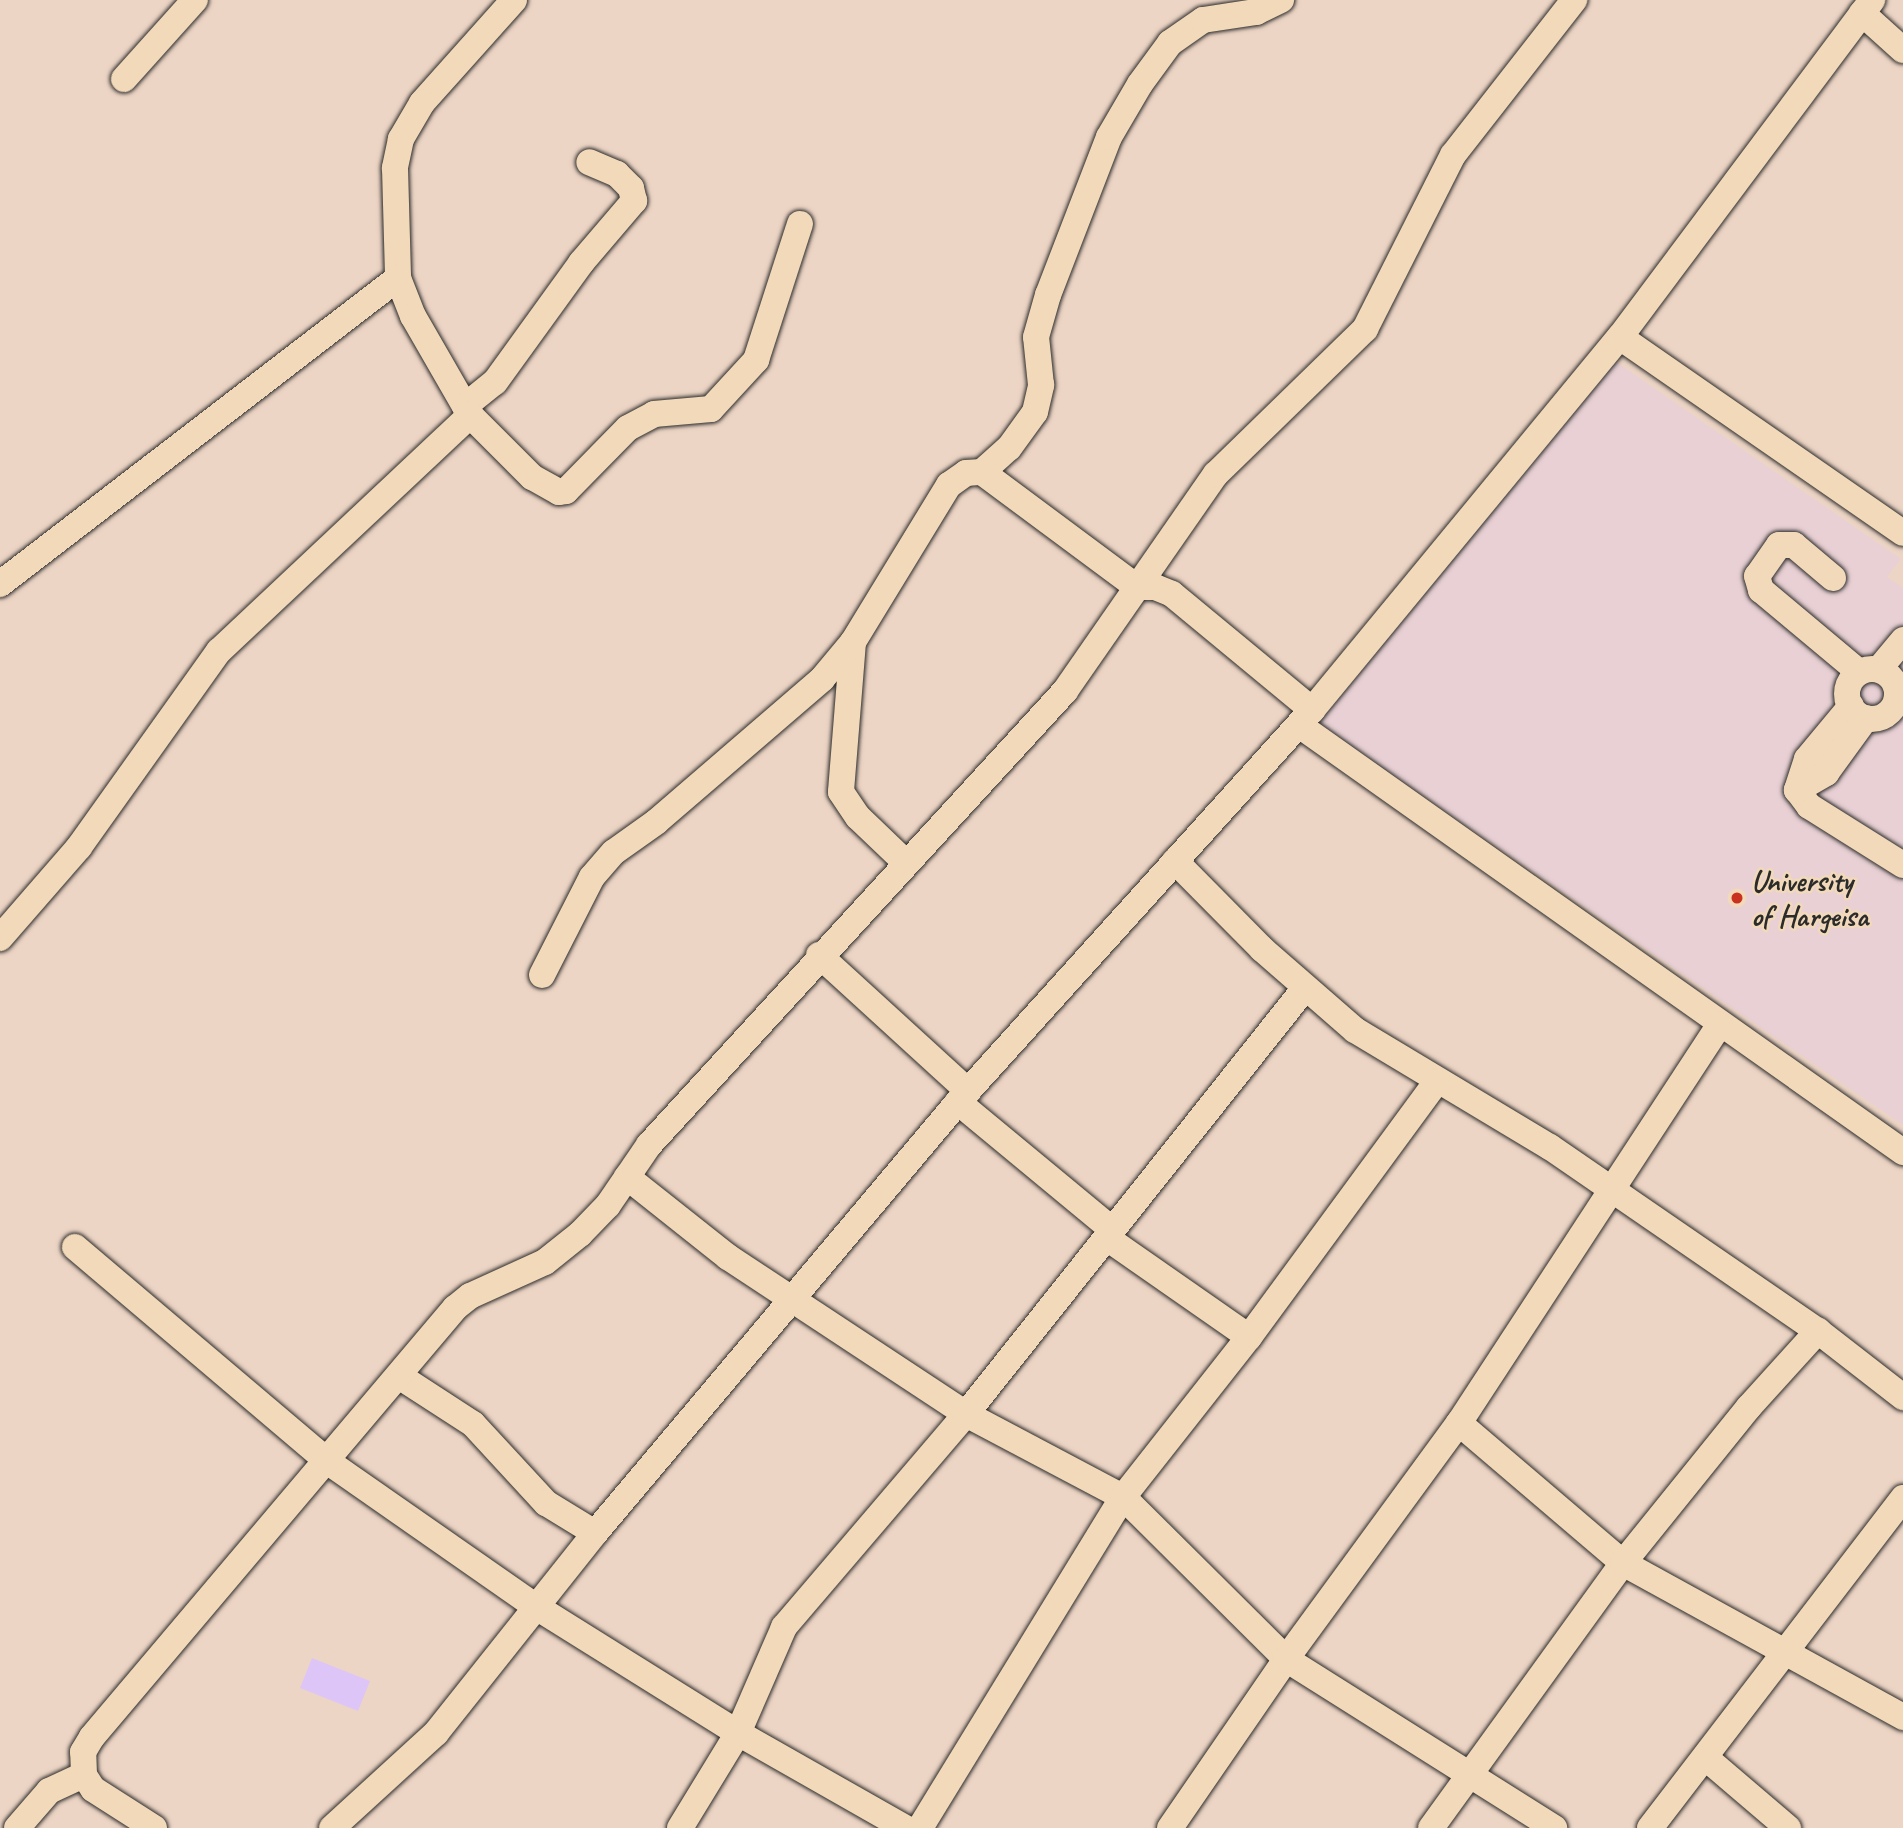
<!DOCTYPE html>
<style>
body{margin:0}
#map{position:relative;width:1903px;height:1828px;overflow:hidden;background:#edd5c5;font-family:Caveat,sans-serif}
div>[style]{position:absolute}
.built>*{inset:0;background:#e8d0d4}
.building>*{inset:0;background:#ddc6f7}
.roads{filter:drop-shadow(0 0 2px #2b2b2b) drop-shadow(0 0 2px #2b2b2b)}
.minor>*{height:26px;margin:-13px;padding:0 13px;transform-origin:13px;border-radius:13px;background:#f1d9b9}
.minor>.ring{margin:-13px;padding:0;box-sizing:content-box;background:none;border:26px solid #f1d9b9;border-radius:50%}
.dots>*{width:19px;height:19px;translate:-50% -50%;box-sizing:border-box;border:4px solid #f1d9b9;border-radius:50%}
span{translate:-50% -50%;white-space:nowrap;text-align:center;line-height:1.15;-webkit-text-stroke:5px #f1d9b9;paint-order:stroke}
.poi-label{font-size:30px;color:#2b2b2b;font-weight:700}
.left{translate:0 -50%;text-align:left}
</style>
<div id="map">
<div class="built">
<div style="clip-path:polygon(1612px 359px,1901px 559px,1887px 577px,1903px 588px,1903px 1125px,1318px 724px)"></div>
</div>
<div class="building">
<div style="clip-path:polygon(312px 1658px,370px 1681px,358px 1711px,300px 1688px)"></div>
</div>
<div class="roads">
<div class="minor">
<div style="left:514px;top:0;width:138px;rotate:131.8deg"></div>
<div style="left:422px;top:103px;width:42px;rotate:120.3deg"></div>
<div style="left:401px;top:139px;width:30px;rotate:102deg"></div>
<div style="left:395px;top:168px;width:110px;rotate:88.4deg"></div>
<div style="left:398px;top:278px;width:41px;rotate:68.5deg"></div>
<div style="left:413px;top:316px;width:114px;rotate:60.1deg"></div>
<div style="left:470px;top:415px;width:88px;rotate:45deg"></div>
<div style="left:532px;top:477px;width:31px;rotate:29deg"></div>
<div style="left:559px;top:492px;width:7px;rotate:-8deg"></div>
<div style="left:566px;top:491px;width:88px;rotate:-45.5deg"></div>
<div style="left:628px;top:428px;width:30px;rotate:-28deg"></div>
<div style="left:654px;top:414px;width:57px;rotate:-5deg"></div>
<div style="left:711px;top:409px;width:67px;rotate:-47.4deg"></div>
<div style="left:756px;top:360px;width:143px;rotate:-72.1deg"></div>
<div style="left:1862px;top:13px;width:55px;rotate:42.1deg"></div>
<div style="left:124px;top:79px;width:106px;rotate:-48.1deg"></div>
<div style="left:1620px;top:337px;width:344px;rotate:34.7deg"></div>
<div style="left:465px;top:406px;width:38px;rotate:-39deg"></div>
<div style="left:495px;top:382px;width:147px;rotate:-54.1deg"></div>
<div style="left:581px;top:263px;width:82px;rotate:-49.5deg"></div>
<div style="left:634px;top:201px;width:13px;rotate:-103deg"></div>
<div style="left:631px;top:188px;width:20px;rotate:-135deg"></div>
<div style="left:617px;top:174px;width:30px;rotate:-157deg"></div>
<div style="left:982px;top:472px;width:36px;rotate:-42deg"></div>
<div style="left:1009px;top:448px;width:44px;rotate:-54.2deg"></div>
<div style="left:1035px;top:412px;width:28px;rotate:-77deg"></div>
<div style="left:1041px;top:385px;width:48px;rotate:-95.9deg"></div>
<div style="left:1036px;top:337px;width:44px;rotate:-74.1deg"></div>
<div style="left:1048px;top:295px;width:169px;rotate:-68.9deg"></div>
<div style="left:1109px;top:137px;width:61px;rotate:-59.7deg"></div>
<div style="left:1140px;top:84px;width:51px;rotate:-53.8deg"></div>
<div style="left:1170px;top:43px;width:40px;rotate:-34.9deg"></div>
<div style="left:1203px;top:20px;width:54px;rotate:-8.6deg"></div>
<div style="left:1256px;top:12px;width:28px;rotate:-26deg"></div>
<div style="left:1833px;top:578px;width:51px;rotate:-139.8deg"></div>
<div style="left:1794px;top:545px;width:15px;rotate:180deg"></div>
<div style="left:1779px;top:545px;width:38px;rotate:125deg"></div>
<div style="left:1757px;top:576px;width:15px;rotate:74deg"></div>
<div style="left:1761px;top:590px;width:128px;rotate:39.9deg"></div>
<div style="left:0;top:584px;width:502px;rotate:-37.55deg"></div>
<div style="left:853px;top:642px;width:150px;rotate:94.6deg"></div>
<div style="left:841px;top:792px;width:30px;rotate:56deg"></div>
<div style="left:858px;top:817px;width:65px;rotate:43.8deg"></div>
<div class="ring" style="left:1847px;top:669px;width:24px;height:24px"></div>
<div style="left:1879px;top:669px;width:38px;rotate:-50deg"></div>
<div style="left:1851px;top:706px;width:69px;rotate:129.7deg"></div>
<div style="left:1807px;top:759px;width:33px;rotate:108deg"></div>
<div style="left:1797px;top:790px;width:20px;rotate:53deg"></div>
<div style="left:1809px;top:806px;width:111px;rotate:32.1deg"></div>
<div style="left:1299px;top:725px;width:740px;rotate:35.26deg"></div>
<div style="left:1797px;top:790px;width:34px;rotate:-30deg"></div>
<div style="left:1826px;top:773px;width:68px;rotate:-54deg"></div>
<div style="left:1175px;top:861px;width:124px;rotate:45.3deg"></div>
<div style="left:1262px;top:949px;width:123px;rotate:41.1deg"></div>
<div style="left:1355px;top:1030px;width:227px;rotate:31deg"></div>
<div style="left:1550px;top:1147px;width:325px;rotate:34.5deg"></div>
<div style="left:1818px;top:1331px;width:108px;rotate:37.8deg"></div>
<div style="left:0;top:938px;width:121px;rotate:-49deg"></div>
<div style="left:79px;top:847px;width:241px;rotate:-54.5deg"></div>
<div style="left:219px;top:651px;width:345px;rotate:-43.2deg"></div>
<div style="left:819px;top:955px;width:202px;rotate:42.4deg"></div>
<div style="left:542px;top:975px;width:110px;rotate:-63deg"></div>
<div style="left:592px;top:877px;width:33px;rotate:-49deg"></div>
<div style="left:614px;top:852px;width:52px;rotate:-35.5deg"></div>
<div style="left:656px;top:822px;width:219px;rotate:-40.7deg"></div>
<div style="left:822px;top:679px;width:48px;rotate:-50deg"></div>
<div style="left:853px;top:642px;width:184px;rotate:-58.6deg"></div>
<div style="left:949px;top:485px;width:21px;rotate:-35deg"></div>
<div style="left:966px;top:473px;width:16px;rotate:-4deg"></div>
<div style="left:982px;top:472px;width:193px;rotate:36.6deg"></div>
<div style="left:1137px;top:587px;width:18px"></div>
<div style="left:1155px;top:587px;width:18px;rotate:22deg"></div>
<div style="left:1172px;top:594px;width:182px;rotate:39.6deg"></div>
<div style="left:958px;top:1102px;width:201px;rotate:39.6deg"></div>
<div style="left:627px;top:1177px;width:129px;rotate:38.4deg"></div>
<div style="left:728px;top:1257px;width:285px;rotate:33.4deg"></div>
<div style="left:966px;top:1414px;width:178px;rotate:27.9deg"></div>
<div style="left:1123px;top:1497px;width:230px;rotate:44.8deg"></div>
<div style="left:1286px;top:1659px;width:317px;rotate:32.2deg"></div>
<div style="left:1107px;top:1238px;width:173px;rotate:34.9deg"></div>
<div style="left:75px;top:1247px;width:331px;rotate:40.3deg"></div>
<div style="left:327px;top:1461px;width:257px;rotate:34.9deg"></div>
<div style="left:538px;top:1608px;width:236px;rotate:32deg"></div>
<div style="left:738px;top:1733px;width:192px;rotate:29.6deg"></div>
<div style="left:399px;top:1376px;width:88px;rotate:33deg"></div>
<div style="left:473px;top:1424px;width:108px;rotate:47.3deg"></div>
<div style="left:546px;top:1503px;width:57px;rotate:31.5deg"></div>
<div style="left:1459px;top:1423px;width:216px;rotate:40.5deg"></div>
<div style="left:1623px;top:1563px;width:320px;rotate:28.8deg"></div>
<div style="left:1706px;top:1758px;width:108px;rotate:40.5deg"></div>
<div style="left:17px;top:1828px;width:49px;rotate:-49.1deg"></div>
<div style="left:49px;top:1791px;width:38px;rotate:-25deg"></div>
<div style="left:154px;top:1828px;width:72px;rotate:-147.4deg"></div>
<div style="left:93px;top:1789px;width:17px;rotate:-123deg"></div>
<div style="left:84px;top:1775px;width:23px;rotate:-92deg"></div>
<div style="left:83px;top:1752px;width:17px;rotate:-59deg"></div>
<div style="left:92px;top:1737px;width:562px;rotate:-49.76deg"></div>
<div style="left:455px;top:1308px;width:19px;rotate:-39deg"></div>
<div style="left:470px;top:1296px;width:82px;rotate:-24.4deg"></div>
<div style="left:545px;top:1262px;width:45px;rotate:-38.7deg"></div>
<div style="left:580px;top:1234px;width:40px;rotate:-46deg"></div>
<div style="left:608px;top:1205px;width:73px;rotate:-55.7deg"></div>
<div style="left:649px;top:1145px;width:616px;rotate:-47.5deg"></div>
<div style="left:1065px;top:691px;width:264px;rotate:-55.2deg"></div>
<div style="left:1216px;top:474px;width:208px;rotate:-44.2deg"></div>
<div style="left:1365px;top:329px;width:195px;rotate:-63.2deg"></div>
<div style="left:1453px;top:155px;width:197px;rotate:-52deg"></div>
<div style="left:332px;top:1828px;width:141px;rotate:-42.4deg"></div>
<div style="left:436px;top:1733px;width:256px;rotate:-51.5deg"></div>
<div style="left:595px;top:1533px;width:563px;rotate:-49.89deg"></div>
<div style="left:958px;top:1102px;width:528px;rotate:-47.92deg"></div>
<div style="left:1312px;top:710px;width:484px;rotate:-50.5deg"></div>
<div style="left:1620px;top:337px;width:421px;rotate:-53.2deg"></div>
<div style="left:680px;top:1828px;width:111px;rotate:-58.6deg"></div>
<div style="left:738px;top:1733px;width:116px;rotate:-66.5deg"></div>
<div style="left:784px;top:1627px;width:280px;rotate:-49.5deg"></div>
<div style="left:966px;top:1414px;width:544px;rotate:-51.49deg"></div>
<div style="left:920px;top:1828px;width:388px;rotate:-58.5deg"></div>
<div style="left:1123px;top:1497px;width:204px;rotate:-51.8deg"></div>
<div style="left:1249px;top:1337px;width:316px;rotate:-53.7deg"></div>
<div style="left:1170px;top:1828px;width:205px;rotate:-55.5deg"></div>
<div style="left:1286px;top:1659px;width:293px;rotate:-53.8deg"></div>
<div style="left:1459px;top:1423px;width:475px;rotate:-56.8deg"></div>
<div style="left:1431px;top:1828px;width:327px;rotate:-54.1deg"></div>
<div style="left:1623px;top:1563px;width:201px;rotate:-51.1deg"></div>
<div style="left:1749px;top:1407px;width:103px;rotate:-47.8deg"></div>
<div style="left:1650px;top:1828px;width:416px;rotate:-52.5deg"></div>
</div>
</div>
<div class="dots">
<div style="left:1737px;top:898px;background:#c8321e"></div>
</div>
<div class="poi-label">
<span class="left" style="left:1751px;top:898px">University<br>of Hargeisa</span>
</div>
</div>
